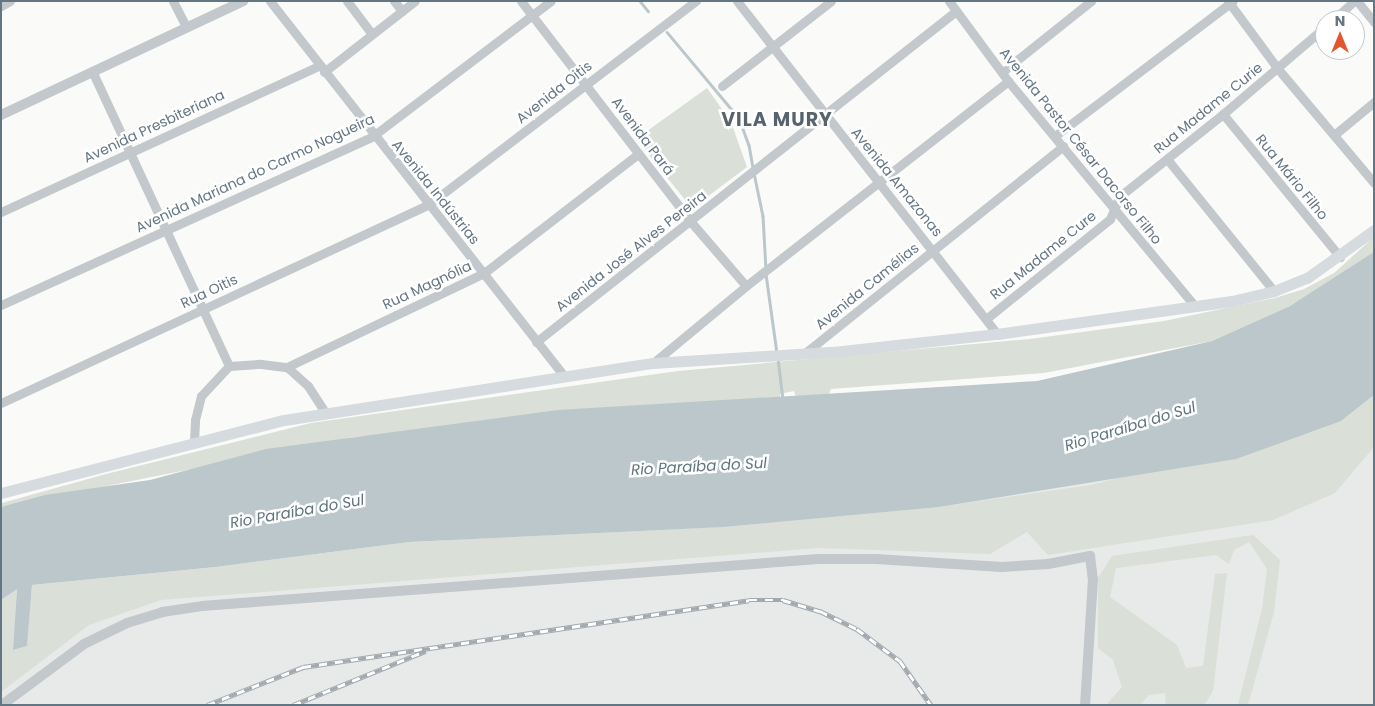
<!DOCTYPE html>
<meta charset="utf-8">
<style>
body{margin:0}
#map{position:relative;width:1375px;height:706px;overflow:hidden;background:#fafaf8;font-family:Poppins,sans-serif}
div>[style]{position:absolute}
.built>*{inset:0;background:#e8e9e9}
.green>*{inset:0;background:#dadfd7}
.water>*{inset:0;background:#bbc7cb}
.stream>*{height:2.5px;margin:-1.25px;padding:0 1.25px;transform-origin:1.25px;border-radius:1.25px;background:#bbc7cb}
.minor>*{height:9px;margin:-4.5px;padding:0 4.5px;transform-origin:4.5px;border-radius:4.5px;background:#c3c8cc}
.tertiary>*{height:10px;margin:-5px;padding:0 5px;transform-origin:5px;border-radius:5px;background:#c3c8cc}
.secondary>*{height:11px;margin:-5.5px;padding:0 5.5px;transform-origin:5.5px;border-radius:5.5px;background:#d6dbdf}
.rail>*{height:4.5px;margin-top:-2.25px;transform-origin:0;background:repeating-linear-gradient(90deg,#fff 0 8px,#a2aab0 0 16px);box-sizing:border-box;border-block:1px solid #a2aab0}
span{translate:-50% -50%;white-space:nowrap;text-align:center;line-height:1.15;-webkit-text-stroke:5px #fff;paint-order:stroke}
.street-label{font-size:14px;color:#657683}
.water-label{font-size:15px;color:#60757c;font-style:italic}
.district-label{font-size:19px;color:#57646e;font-weight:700;letter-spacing:1px}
.frame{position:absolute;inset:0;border:2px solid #657683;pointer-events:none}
.north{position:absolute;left:1315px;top:10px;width:50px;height:50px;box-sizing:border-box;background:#fff;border:1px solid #c1c8cd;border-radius:50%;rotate:0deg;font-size:14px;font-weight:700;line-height:20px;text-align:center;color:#657683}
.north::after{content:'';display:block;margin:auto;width:18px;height:22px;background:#e4572e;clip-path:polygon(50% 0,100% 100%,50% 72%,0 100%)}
</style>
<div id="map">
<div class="built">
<div style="clip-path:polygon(1374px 395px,1374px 705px,1px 705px,1px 600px,1341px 421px)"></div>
</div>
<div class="green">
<div style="clip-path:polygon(707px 88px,731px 122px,747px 167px,695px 206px,686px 201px,636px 139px)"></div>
<div style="clip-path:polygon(1374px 237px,1374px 252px,1358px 265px,1290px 306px,1212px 341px,1044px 373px,831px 389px,822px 411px,801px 414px,794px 391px,780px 394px,778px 412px,353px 437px,1px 507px,2px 503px,106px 474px,311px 423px,678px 371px,1030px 339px,1164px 321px,1275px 298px,1304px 289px,1334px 273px)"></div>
<div style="clip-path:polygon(1374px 395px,1374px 447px,1335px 493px,1273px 520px,1048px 555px,1027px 532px,990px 554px,818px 548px,161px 600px,89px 625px,1px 692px,1px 600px,17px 588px,13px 650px,27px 646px,32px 585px,216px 567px,410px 542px,724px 527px,939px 507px,1091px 485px,1341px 421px)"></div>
<div style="clip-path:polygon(1253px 535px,1280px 560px,1274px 612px,1248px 705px,1238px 705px,1262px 609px,1267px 569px,1249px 542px,1234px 550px,1229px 564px,1216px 555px,1116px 568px,1110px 597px,1177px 645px,1186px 668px,1203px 666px,1215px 574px,1227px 573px,1213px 691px,1204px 705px,1166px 705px,1165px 693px,1149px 695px,1140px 705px,1106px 705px,1122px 687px,1113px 660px,1098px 648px,1098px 578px,1112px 556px)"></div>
</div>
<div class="water">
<div style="clip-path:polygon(1374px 252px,1374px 395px,1341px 421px,1236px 459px,939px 507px,724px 527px,410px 542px,216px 567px,32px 585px,27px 646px,13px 650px,17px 589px,1px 600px,1px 507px,45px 495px,150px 480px,266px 449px,558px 410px,1037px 381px,1212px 341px,1290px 306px)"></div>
</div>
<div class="stream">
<div style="left:640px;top:1px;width:13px;rotate:51deg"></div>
<div style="left:667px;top:32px;width:112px;rotate:50.1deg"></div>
<div style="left:739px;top:118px;width:29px;rotate:70deg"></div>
<div style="left:749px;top:145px;width:22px;rotate:80deg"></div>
<div style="left:754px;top:173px;width:44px;rotate:78.2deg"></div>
<div style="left:763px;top:216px;width:53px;rotate:86.8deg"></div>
<div style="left:766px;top:274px;width:80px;rotate:82.1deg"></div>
<div style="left:778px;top:358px;width:42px;rotate:83.2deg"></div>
</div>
<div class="minor">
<div style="left:173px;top:1px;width:29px;rotate:63deg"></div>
<div style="left:270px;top:1px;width:477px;rotate:51.9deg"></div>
<div style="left:347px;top:1px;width:41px;rotate:52.9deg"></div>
<div style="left:394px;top:1px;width:13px;rotate:51deg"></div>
<div style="left:521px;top:1px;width:279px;rotate:52.4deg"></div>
<div style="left:691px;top:222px;width:84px;rotate:49.3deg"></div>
<div style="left:737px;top:1px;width:422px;rotate:52deg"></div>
<div style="left:949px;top:1px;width:99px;rotate:53.6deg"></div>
<div style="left:1008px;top:81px;width:293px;rotate:50.3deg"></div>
<div style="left:1228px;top:1px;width:84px;rotate:53.7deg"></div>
<div style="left:1278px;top:69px;width:149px;rotate:49.9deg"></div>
<div style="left:1357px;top:1px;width:27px;rotate:51deg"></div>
<div style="left:1px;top:6px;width:10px;rotate:-29deg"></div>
<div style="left:1333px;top:20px;width:28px;rotate:-42deg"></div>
<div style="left:324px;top:72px;width:115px;rotate:-38deg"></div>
<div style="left:1002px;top:72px;width:114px;rotate:-38.6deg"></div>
<div style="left:93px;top:73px;width:323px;rotate:65.1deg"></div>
<div style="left:722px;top:86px;width:138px;rotate:-37.9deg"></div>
<div style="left:1223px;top:114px;width:185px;rotate:50.7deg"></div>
<div style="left:1334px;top:135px;width:52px;rotate:-39.5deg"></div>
<div style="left:1055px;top:136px;width:223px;rotate:-37.2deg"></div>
<div style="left:1167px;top:159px;width:170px;rotate:51deg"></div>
<div style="left:1px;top:212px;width:350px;rotate:-24.7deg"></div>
<div style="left:1px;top:305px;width:409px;rotate:-24.4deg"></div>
<div style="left:373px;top:136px;width:223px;rotate:-37.2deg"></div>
<div style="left:986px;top:319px;width:159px;rotate:-38.9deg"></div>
<div style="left:1110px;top:219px;width:25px;rotate:-67deg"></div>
<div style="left:1120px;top:196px;width:132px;rotate:-38.5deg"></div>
<div style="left:1223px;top:114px;width:134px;rotate:-40.5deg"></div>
<div style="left:536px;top:342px;width:535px;rotate:-38.24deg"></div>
<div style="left:805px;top:353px;width:331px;rotate:-38.7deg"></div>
<div style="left:653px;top:363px;width:121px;rotate:-39.6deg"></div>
<div style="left:746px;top:286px;width:333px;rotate:-38deg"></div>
<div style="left:229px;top:366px;width:32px;rotate:-4deg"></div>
<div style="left:261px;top:364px;width:26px;rotate:7deg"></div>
<div style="left:287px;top:367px;width:28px;rotate:42deg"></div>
<div style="left:308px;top:386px;width:33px;rotate:57deg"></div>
<div style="left:287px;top:367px;width:218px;rotate:-25.5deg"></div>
<div style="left:484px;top:273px;width:195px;rotate:-37.7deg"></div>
<div style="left:1px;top:403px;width:471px;rotate:-24.9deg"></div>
<div style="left:428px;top:205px;width:337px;rotate:-37.3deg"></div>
<div style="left:194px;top:441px;width:21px;rotate:-87deg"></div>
<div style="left:195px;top:420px;width:25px;rotate:-76deg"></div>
<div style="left:201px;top:396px;width:41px;rotate:-47deg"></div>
</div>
<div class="tertiary">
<div style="left:1px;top:115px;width:268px;rotate:-25.2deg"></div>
<div style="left:2px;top:705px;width:102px;rotate:-36.6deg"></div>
<div style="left:84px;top:644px;width:48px;rotate:-26deg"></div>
<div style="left:127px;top:623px;width:37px;rotate:-17deg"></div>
<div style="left:162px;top:612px;width:40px;rotate:-8.5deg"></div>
<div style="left:202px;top:606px;width:618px;rotate:-4.36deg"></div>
<div style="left:818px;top:559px;width:58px"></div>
<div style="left:876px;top:559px;width:126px;rotate:3.6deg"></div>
<div style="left:1002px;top:567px;width:46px;rotate:-3.7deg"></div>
<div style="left:1048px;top:564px;width:43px;rotate:-10.8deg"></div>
<div style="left:1090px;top:556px;width:23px;rotate:83deg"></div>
<div style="left:1093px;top:579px;width:126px;rotate:93.6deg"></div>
</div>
<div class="secondary">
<div style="left:1px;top:493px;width:292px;rotate:-14.5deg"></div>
<div style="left:284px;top:420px;width:373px;rotate:-8.8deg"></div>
<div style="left:653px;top:363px;width:189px;rotate:-3.6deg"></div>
<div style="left:842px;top:351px;width:156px;rotate:-6.3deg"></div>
<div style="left:997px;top:334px;width:237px;rotate:-8deg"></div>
<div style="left:1232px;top:301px;width:43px;rotate:-13.4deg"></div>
<div style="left:1274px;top:291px;width:35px;rotate:-22deg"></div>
<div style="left:1307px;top:278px;width:82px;rotate:-35.6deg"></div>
</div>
<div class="rail">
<div style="left:207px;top:705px;width:103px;rotate:-21.6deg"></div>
<div style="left:303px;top:667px;width:451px;rotate:-8.5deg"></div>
<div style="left:749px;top:600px;width:34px"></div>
<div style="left:783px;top:600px;width:39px;rotate:17deg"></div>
<div style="left:820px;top:611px;width:41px;rotate:25.9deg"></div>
<div style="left:857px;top:629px;width:54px;rotate:36.7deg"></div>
<div style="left:900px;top:661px;width:54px;rotate:54.8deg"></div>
<div style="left:293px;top:705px;width:143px;rotate:-22.2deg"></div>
</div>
<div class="street-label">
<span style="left:554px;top:92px;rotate:-38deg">Avenida Oitis</span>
<span style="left:1208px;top:108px;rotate:-39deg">Rua Madame Curie</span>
<span style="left:154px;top:126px;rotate:-25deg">Avenida Presbiteriana</span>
<span style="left:643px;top:136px;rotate:53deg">Avenida Pará</span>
<span style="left:1081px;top:146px;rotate:51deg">Avenida Pastor César Dacorso Filho</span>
<span style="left:255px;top:173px;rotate:-25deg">Avenida Mariana do Carmo Nogueira</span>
<span style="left:1292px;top:177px;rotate:51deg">Rua Mário Filho</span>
<span style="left:897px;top:182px;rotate:51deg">Avenida Amazonas</span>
<span style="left:436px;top:192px;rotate:51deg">Avenida Indústrias</span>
<span style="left:631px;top:251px;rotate:-38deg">Avenida José Alves Pereira</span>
<span style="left:1043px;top:255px;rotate:-39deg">Rua Madame Cure</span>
<span style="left:427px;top:285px;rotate:-25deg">Rua Magnólia</span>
<span style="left:867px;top:286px;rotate:-39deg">Avenida Camélias</span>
<span style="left:209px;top:291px;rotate:-25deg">Rua Oitis</span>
</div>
<div class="water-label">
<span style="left:1130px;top:426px;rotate:-17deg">Rio Paraíba do Sul</span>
<span style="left:699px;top:466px;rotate:-3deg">Rio Paraíba do Sul</span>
<span style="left:297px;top:511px;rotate:-10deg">Rio Paraíba do Sul</span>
</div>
<div class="district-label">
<span style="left:777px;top:120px">VILA MURY</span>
</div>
<div class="frame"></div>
<div class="north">N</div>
</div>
